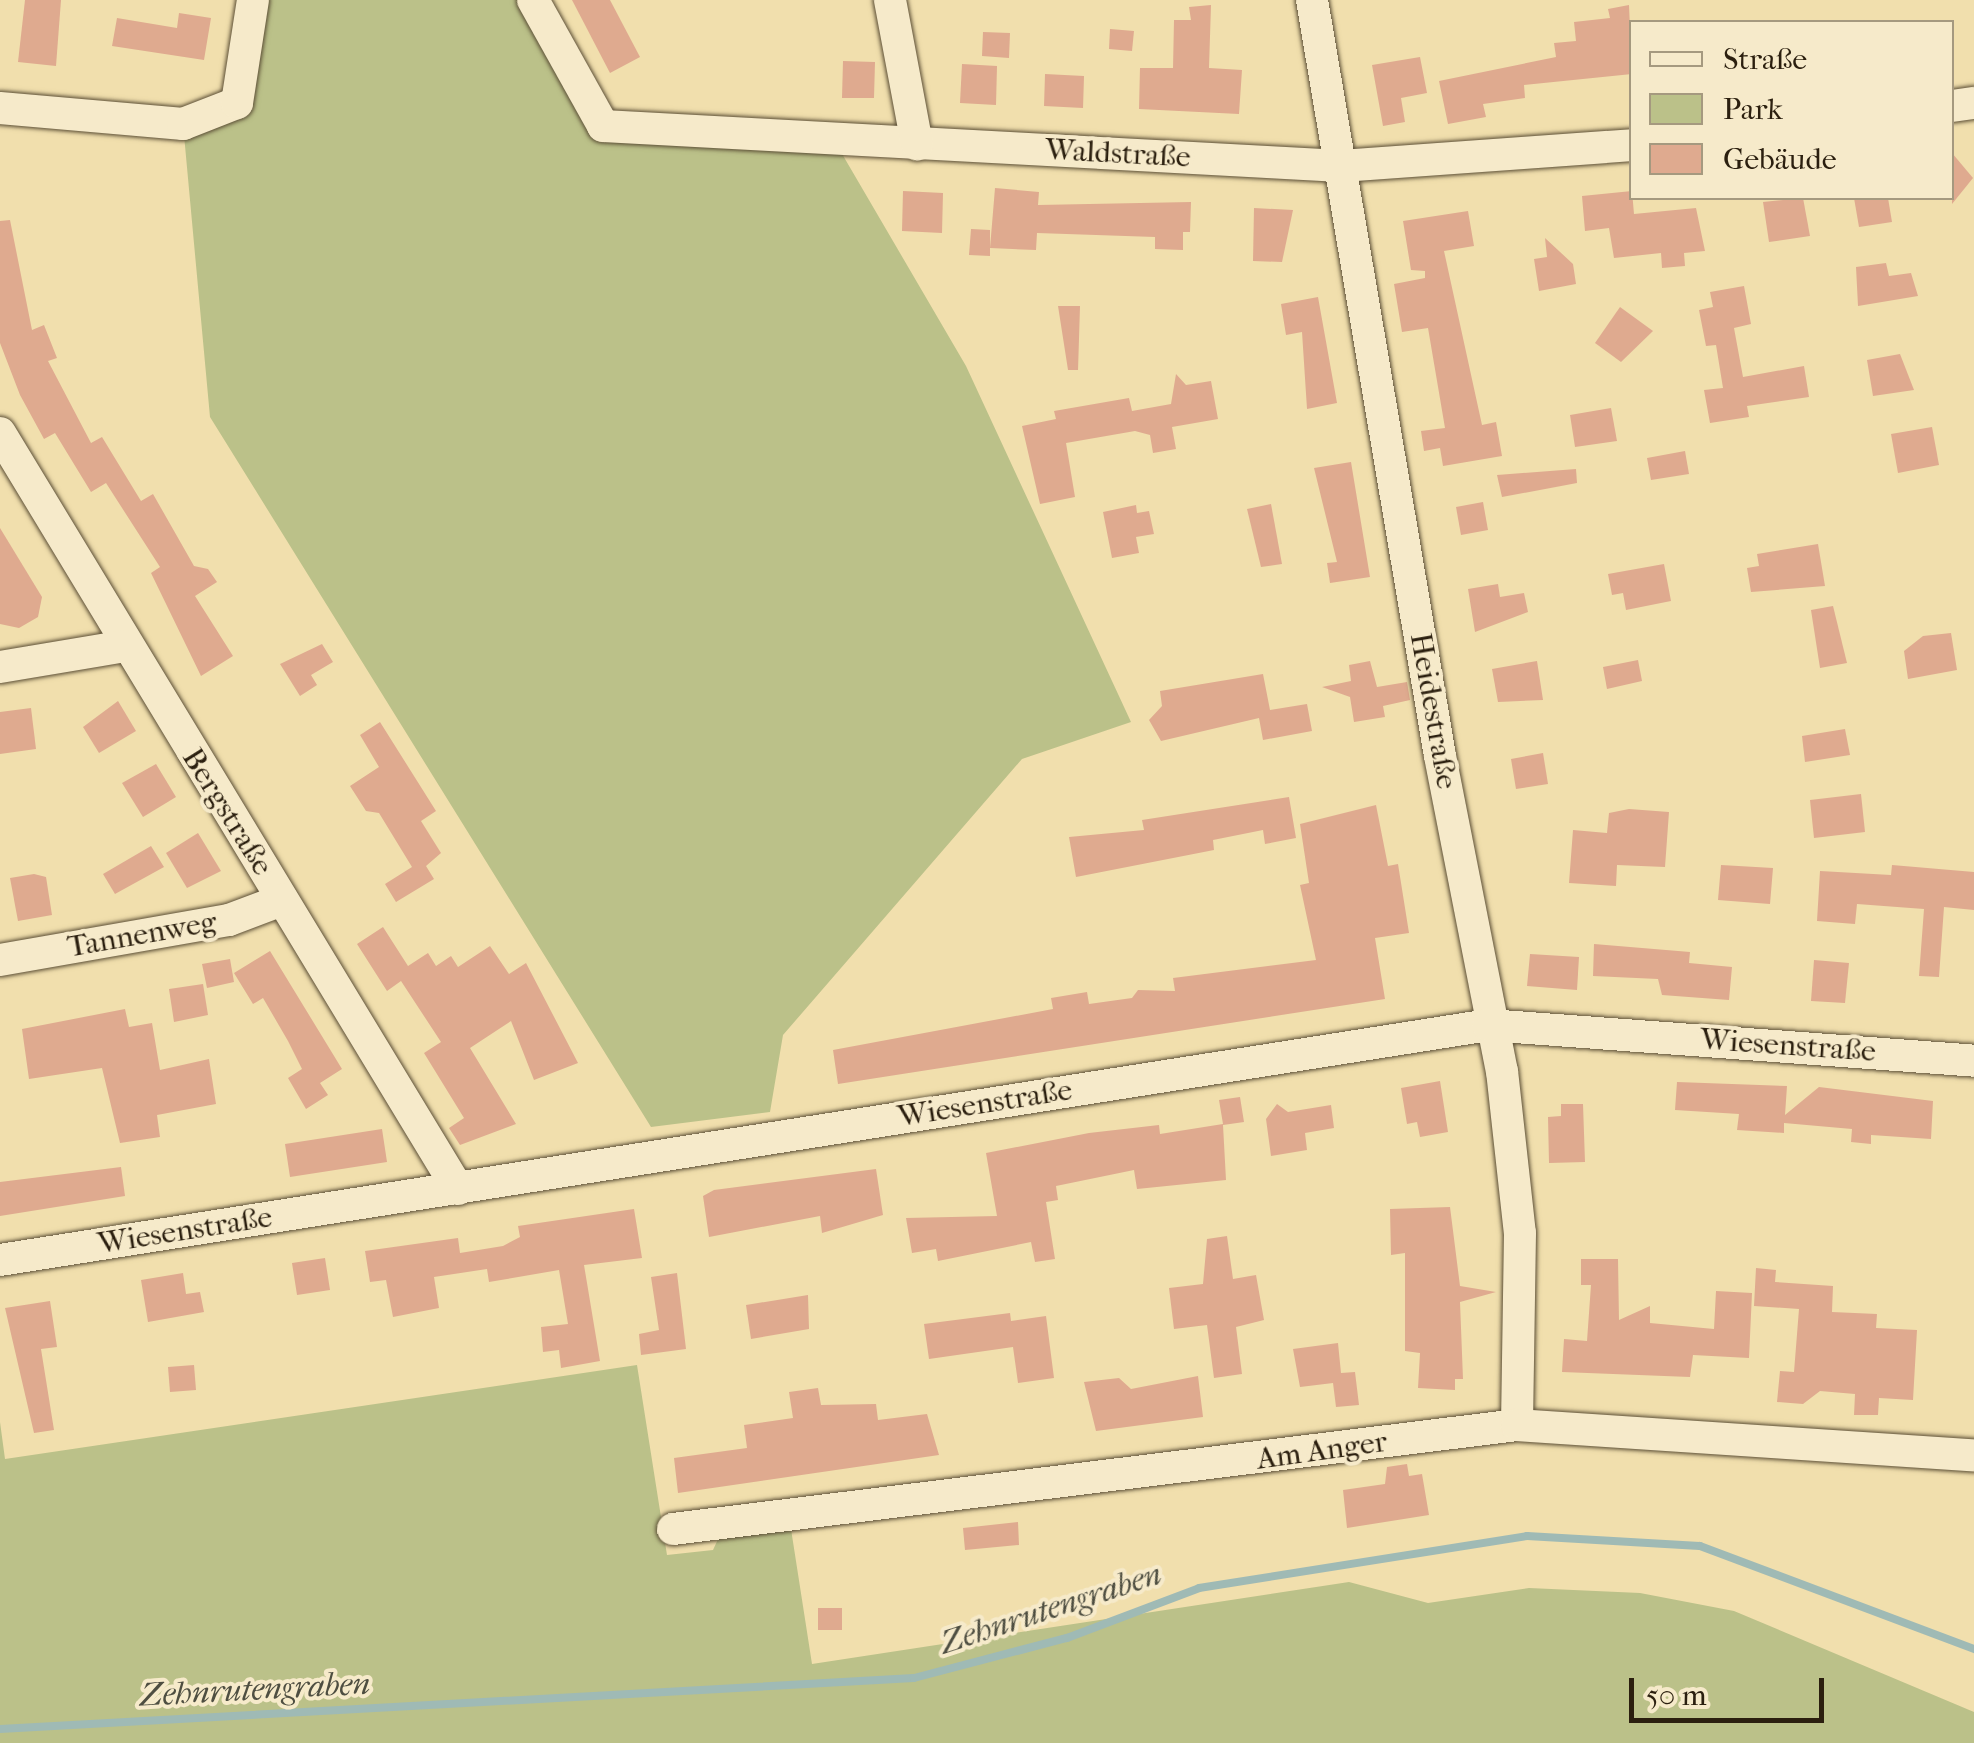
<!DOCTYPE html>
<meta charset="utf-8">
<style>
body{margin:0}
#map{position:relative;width:1974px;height:1743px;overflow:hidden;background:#f1dfad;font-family:"IM FELL French Canon",serif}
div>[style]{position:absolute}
.green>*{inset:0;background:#bbc189}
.stream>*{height:8px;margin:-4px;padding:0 4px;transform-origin:4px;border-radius:4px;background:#9fbab5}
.building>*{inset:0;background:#dfaa8f}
.roads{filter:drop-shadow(0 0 2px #5c4f36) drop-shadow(0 0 2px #5c4f36)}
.street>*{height:32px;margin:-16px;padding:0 16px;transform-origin:16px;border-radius:16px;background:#f6eaca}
span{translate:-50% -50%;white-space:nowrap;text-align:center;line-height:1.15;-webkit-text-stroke:8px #f6eaca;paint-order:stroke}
.street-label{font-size:30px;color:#2b1f0f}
.water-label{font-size:32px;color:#4e4e41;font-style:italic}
.legend{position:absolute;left:1629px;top:20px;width:325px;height:180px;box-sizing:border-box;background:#f6eaca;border:2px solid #a5997f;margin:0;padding:12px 18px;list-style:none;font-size:30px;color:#2b1f0f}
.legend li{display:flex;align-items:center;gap:20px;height:50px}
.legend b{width:50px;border:2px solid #a5997f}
.scale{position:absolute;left:1629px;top:1678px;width:195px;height:45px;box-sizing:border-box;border:5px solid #2b1f0f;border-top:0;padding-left:12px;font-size:30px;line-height:35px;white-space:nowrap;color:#2b1f0f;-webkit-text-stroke:8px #f6eaca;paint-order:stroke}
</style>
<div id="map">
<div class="green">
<div style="clip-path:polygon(253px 0,533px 0,603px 126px,831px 135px,966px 366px,1131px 722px,1022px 759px,783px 1035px,770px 1112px,651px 1127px,210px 417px,183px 124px,237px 103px)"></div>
<div style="clip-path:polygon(637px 1365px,667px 1555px,713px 1550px,719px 1537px,791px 1529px,812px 1664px,1349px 1582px,1428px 1603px,1529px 1588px,1640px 1593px,1734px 1611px,1974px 1712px,1974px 1743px,0 1743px,0 1422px,5px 1459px)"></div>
</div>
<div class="stream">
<div style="left:0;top:1729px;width:915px;rotate:-3.19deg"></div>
<div style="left:914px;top:1678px;width:158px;rotate:-14.7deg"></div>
<div style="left:1067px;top:1638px;width:141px;rotate:-20.7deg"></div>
<div style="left:1199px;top:1588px;width:332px;rotate:-9deg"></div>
<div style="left:1527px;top:1536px;width:173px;rotate:3.3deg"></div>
<div style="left:1700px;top:1546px;width:293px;rotate:20.6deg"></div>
</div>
<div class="building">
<div style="clip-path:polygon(25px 0,61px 0,56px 66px,18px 62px)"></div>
<div style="clip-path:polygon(572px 0,610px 0,640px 57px,610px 73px)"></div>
<div style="clip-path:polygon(1211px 5px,1209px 68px,1242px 70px,1239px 114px,1139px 109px,1140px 68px,1173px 68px,1174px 20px,1191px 20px,1189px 7px)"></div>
<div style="clip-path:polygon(1629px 5px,1632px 74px,1524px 85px,1525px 98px,1483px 104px,1486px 117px,1448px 124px,1439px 81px,1556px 57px,1554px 43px,1576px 41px,1574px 22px,1610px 18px,1608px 9px)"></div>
<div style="clip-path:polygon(179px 13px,211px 18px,204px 60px,112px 46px,117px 18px,177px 28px)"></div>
<div style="clip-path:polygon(1110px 29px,1134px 31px,1132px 51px,1109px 49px)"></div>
<div style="clip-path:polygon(983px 32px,1010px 33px,1009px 58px,982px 56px)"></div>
<div style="clip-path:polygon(1420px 57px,1427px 93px,1401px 98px,1405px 122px,1383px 126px,1372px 65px)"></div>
<div style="clip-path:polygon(843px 61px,875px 62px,874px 98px,842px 98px)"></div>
<div style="clip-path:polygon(962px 64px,997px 66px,996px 105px,960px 103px)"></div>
<div style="clip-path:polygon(1045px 74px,1084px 76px,1083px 108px,1044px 106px)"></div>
<div style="clip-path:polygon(1952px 153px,1973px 178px,1952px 204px)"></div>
<div style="clip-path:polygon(995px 188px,1039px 192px,1038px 205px,1191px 202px,1190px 232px,1183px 232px,1183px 250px,1155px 249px,1155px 237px,1037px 233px,1036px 250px,990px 248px)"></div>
<div style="clip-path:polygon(903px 191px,943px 193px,942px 233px,902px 231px)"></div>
<div style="clip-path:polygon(1632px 191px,1634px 214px,1696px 208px,1705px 251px,1684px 253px,1685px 266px,1662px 268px,1661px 253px,1614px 258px,1609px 228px,1585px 231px,1582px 196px)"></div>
<div style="clip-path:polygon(1803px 198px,1810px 236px,1769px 242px,1763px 202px)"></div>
<div style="clip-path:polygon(1854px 198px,1888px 198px,1892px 222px,1859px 227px)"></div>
<div style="clip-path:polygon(1254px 208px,1293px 210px,1282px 262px,1253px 261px)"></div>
<div style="clip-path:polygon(1468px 211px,1474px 246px,1444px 251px,1482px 425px,1496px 422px,1502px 456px,1443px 466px,1440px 448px,1424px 451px,1421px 431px,1445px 428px,1428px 328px,1402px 332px,1394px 284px,1425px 278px,1425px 271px,1411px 270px,1403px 221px)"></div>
<div style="clip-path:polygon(10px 220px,32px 330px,44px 325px,57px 358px,48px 361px,91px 443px,102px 437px,141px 501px,153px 494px,194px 566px,208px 569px,217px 582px,195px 596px,233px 656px,201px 676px,151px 573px,160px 567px,106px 483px,91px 492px,55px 433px,44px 439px,20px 395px,0 343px,0 221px)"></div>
<div style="clip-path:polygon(971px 229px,990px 230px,990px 256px,969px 255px)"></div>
<div style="clip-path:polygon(1545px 238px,1573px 264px,1576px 284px,1539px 291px,1534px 259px,1547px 257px)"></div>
<div style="clip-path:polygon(1886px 263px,1889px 276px,1911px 273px,1918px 296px,1858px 306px,1856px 267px)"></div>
<div style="clip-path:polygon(1744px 286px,1751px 324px,1734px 328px,1743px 377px,1804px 366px,1809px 397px,1747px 406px,1749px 417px,1710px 423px,1704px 390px,1723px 388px,1716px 345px,1706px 346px,1699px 310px,1713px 307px,1710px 292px)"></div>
<div style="clip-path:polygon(1318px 297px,1337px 403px,1307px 409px,1302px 332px,1286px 335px,1281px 304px)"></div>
<div style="clip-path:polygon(1058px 306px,1080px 306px,1078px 370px,1068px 370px)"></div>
<div style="clip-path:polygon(1620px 307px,1653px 331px,1621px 362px,1595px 343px)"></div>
<div style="clip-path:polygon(1900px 354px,1914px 390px,1873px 396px,1867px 360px)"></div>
<div style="clip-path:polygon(1176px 374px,1186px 385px,1211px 381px,1218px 419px,1172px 427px,1176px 449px,1153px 453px,1150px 435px,1135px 431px,1066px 443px,1075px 497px,1040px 504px,1022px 426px,1056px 419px,1054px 411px,1129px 398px,1132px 411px,1171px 404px)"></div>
<div style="clip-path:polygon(1611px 408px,1617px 441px,1575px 447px,1570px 415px)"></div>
<div style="clip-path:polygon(1932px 427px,1939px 465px,1898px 473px,1891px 434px)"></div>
<div style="clip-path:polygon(1685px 451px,1689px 474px,1651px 480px,1647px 458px)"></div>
<div style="clip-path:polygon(1351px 462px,1370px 577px,1330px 583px,1327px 563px,1337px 562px,1314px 468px)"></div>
<div style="clip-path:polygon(1576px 469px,1577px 483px,1502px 497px,1497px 475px)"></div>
<div style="clip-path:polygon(1483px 502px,1488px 530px,1461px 535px,1456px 507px)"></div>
<div style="clip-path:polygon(1271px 504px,1282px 564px,1261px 567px,1247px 509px)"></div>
<div style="clip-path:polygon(1136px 505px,1137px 513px,1149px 511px,1154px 534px,1136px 537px,1139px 553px,1112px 558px,1103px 512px)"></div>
<div style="clip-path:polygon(0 528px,42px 597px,38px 617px,19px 628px,0 624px)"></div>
<div style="clip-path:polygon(1818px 544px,1825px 586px,1751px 592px,1747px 568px,1759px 566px,1757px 554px)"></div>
<div style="clip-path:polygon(1664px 564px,1671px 601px,1626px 610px,1623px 593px,1612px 595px,1608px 574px)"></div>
<div style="clip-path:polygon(1498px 584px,1500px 597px,1524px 593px,1528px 612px,1475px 632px,1468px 589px)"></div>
<div style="clip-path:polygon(1833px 606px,1847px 663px,1820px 668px,1811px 610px)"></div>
<div style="clip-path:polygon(1951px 633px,1957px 670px,1908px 679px,1904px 651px,1923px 636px)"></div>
<div style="clip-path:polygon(322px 644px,333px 662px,311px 675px,317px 685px,300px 696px,280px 664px)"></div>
<div style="clip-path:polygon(1638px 660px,1642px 681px,1607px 689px,1603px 667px)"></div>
<div style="clip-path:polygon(1370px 661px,1377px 687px,1407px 682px,1410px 700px,1383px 706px,1385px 717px,1354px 722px,1350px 697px,1322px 687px,1351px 681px,1349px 665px)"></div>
<div style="clip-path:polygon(1537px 661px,1543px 700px,1498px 702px,1492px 669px)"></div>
<div style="clip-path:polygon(1263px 674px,1270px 710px,1307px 704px,1312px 731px,1263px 740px,1259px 718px,1161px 741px,1149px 720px,1162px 706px,1160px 691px)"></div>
<div style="clip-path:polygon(118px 701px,136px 731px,99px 753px,83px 727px)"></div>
<div style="clip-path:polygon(31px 708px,36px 749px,0 754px,0 712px)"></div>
<div style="clip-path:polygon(380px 722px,436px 811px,421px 821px,441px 853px,426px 866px,434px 879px,396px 902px,385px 884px,412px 867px,379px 813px,366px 811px,350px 786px,379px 767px,360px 735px)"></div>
<div style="clip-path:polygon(1845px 729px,1850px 755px,1805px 762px,1802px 736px)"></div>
<div style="clip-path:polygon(1543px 753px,1548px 784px,1516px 789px,1511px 759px)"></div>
<div style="clip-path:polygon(156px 764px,176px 797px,143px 817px,122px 783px)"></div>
<div style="clip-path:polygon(1861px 794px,1865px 832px,1814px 838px,1810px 800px)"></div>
<div style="clip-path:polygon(1289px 797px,1296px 838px,1265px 844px,1263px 830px,1213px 840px,1214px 850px,1076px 877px,1069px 837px,1144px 830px,1142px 820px)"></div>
<div style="clip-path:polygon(1376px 805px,1388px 866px,1398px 864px,1409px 933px,1375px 938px,1385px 999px,838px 1084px,833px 1050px,1053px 1009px,1051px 998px,1087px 992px,1089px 1004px,1132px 998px,1138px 990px,1175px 991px,1173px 978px,1316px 960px,1300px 885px,1309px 883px,1300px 824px)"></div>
<div style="clip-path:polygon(1629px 809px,1669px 812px,1665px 867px,1617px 865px,1616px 886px,1569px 883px,1573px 830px,1607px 833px,1609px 813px)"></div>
<div style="clip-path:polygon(198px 833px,221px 871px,187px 888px,166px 853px)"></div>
<div style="clip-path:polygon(151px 846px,164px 867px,115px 894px,103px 874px)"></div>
<div style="clip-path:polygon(1721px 865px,1773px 868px,1770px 904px,1718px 900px)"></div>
<div style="clip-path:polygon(1892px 865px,1974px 872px,1974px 910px,1944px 907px,1939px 977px,1919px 976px,1924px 909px,1857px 904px,1855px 924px,1817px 921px,1820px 871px,1891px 875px)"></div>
<div style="clip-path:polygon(34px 874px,46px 877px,52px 915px,18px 921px,10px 878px)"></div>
<div style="clip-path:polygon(383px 927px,408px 966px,428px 953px,436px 966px,451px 956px,458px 967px,490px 946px,509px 974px,526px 963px,578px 1063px,534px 1080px,511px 1021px,470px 1048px,516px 1124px,460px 1145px,449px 1128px,464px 1118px,424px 1053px,441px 1042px,401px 981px,387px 991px,357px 944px)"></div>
<div style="clip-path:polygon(1594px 944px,1690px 952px,1689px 963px,1732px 967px,1729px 1000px,1662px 995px,1658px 979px,1593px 976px)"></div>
<div style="clip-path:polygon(270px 951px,342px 1069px,320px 1083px,328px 1095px,306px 1109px,288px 1078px,302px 1069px,288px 1041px,263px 998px,253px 1004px,234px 973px)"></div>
<div style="clip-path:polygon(1530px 954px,1579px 957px,1577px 990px,1527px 986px)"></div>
<div style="clip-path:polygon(230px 959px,234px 982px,207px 988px,202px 964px)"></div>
<div style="clip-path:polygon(1814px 960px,1849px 963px,1845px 1003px,1811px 1001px)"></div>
<div style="clip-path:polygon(203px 984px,208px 1015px,174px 1022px,169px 989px)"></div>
<div style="clip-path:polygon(125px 1009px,129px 1027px,152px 1023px,160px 1070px,209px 1059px,216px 1104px,157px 1115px,160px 1137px,120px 1143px,102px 1068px,29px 1079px,22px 1029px)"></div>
<div style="clip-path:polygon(1440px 1081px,1448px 1132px,1420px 1137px,1417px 1122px,1407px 1124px,1401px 1088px)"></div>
<div style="clip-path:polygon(1677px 1082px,1787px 1086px,1785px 1115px,1819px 1087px,1933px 1101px,1931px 1139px,1871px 1135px,1871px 1144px,1851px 1142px,1852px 1129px,1784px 1123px,1784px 1133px,1737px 1130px,1739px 1114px,1675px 1110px)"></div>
<div style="clip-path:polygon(1240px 1097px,1244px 1122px,1223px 1125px,1226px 1180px,1137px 1189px,1134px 1170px,1056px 1186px,1058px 1200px,1046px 1202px,1055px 1259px,1035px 1262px,1031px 1242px,938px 1261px,936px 1249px,912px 1253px,906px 1218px,997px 1216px,986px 1153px,1089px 1133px,1159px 1125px,1160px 1134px,1223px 1124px,1219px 1100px)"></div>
<div style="clip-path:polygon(1277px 1104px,1288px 1112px,1331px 1105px,1334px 1128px,1305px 1133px,1307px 1150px,1271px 1156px,1266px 1119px)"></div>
<div style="clip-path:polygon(1561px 1104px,1583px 1104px,1585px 1162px,1549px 1163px,1548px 1117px,1561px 1116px)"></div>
<div style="clip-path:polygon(382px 1129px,387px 1162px,290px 1177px,285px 1144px)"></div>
<div style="clip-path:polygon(121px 1167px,125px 1196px,0 1216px,0 1182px)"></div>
<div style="clip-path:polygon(876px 1169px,883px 1215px,822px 1233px,820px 1216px,709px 1237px,703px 1196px,714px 1190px)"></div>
<div style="clip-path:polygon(1450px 1207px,1460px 1286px,1496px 1292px,1460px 1302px,1463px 1379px,1455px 1379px,1455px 1390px,1418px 1388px,1420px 1353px,1405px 1351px,1405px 1253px,1391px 1255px,1390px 1209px)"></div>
<div style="clip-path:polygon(634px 1209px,642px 1258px,584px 1265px,600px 1361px,561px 1368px,559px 1350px,543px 1352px,541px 1327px,568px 1324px,559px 1270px,489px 1282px,487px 1269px,434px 1277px,439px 1308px,393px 1317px,386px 1280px,370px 1282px,365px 1251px,458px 1238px,460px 1253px,503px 1246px,520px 1237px,518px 1226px)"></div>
<div style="clip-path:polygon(1227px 1236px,1233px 1279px,1256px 1275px,1264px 1320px,1236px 1327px,1242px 1374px,1214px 1378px,1207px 1325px,1174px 1329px,1169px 1288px,1203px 1284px,1207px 1239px)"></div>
<div style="clip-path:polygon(325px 1258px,330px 1290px,297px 1295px,292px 1263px)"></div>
<div style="clip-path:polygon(1581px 1259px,1618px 1259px,1619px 1320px,1650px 1306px,1650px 1323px,1714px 1329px,1716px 1291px,1752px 1293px,1749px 1358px,1693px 1355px,1690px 1377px,1562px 1372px,1564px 1339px,1587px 1341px,1591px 1285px,1581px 1285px)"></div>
<div style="clip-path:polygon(1756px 1268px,1776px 1270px,1775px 1282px,1833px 1286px,1832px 1312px,1877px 1314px,1876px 1328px,1917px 1330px,1913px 1400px,1879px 1398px,1878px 1415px,1854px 1415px,1855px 1394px,1820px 1391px,1803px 1404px,1777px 1402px,1780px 1371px,1794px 1372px,1799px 1309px,1754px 1306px)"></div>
<div style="clip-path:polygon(183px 1273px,186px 1294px,200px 1292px,204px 1312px,148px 1322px,141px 1280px)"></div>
<div style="clip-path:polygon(677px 1273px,686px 1349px,641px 1355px,639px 1334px,659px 1330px,651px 1277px)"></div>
<div style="clip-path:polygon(808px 1295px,809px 1329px,751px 1339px,746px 1305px)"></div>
<div style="clip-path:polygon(50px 1301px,57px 1347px,41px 1349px,54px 1430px,34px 1433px,5px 1308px)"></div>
<div style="clip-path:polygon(1010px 1313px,1011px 1321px,1046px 1316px,1054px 1378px,1018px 1383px,1013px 1347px,929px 1359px,924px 1324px)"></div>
<div style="clip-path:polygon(1338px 1343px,1341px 1373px,1355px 1372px,1359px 1405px,1336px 1407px,1333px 1383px,1300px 1387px,1293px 1349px)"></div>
<div style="clip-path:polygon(194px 1365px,196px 1390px,170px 1392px,168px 1367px)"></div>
<div style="clip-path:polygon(1198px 1376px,1203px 1417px,1096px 1431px,1084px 1382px,1119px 1378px,1131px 1389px)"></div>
<div style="clip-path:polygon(818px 1388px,821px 1405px,876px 1404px,878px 1420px,927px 1414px,939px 1455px,678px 1493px,674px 1458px,747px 1448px,744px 1425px,793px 1418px,789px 1392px)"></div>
<div style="clip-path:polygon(1407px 1464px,1409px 1476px,1422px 1474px,1429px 1515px,1347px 1528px,1343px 1490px,1385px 1484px,1387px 1467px)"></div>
<div style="clip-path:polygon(1018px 1522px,1019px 1545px,965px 1550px,963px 1528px)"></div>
<div style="clip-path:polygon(818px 1608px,842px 1608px,842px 1630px,818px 1630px)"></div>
</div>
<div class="roads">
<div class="street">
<div style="left:533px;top:0;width:144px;rotate:60.9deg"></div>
<div style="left:603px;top:126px;width:739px;rotate:3.1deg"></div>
<div style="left:1341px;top:166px;width:292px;rotate:-4.1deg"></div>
<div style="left:890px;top:0;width:147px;rotate:79.4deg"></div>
<div style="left:1312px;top:0;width:767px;rotate:80.39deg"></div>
<div style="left:1440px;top:756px;width:321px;rotate:78.9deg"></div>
<div style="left:1502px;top:1071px;width:163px;rotate:83.7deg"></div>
<div style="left:1520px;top:1233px;width:192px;rotate:90.9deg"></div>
<div style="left:1952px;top:106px;width:22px;rotate:-8deg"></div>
<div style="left:0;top:108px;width:184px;rotate:5deg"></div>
<div style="left:183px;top:124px;width:58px;rotate:-21.3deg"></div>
<div style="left:237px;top:103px;width:104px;rotate:-81.2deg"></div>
<div style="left:0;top:433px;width:884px;rotate:58.79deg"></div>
<div style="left:0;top:667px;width:127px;rotate:-9.5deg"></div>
<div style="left:0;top:960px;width:232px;rotate:-9.9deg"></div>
<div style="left:229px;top:920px;width:57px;rotate:-20.7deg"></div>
<div style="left:0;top:1260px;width:1506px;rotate:-8.97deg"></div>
<div style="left:1488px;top:1025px;width:487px;rotate:4.2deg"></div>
<div style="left:673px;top:1529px;width:850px;rotate:-7.02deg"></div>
<div style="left:1517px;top:1425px;width:458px;rotate:3.8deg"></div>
</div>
</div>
<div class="street-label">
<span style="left:1118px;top:154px;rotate:3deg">Waldstraße</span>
<span style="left:1433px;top:711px;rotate:80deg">Heidestraße</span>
<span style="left:227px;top:812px;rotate:58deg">Bergstraße</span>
<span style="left:142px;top:935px;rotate:-10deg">Tannenweg</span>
<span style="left:1788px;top:1046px;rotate:4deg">Wiesenstraße</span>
<span style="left:985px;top:1104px;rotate:-9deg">Wiesenstraße</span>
<span style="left:185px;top:1231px;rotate:-9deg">Wiesenstraße</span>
<span style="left:1322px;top:1451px;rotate:-8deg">Am Anger</span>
</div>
<div class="water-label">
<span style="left:1051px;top:1609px;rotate:-18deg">Zehnrutengraben</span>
<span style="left:255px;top:1690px;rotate:-3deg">Zehnrutengraben</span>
</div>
<ul class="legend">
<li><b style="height:12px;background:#f6eaca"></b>Straße</li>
<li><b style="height:28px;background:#bbc189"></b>Park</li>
<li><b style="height:28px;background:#dfaa8f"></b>Gebäude</li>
</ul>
<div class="scale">50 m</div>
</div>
